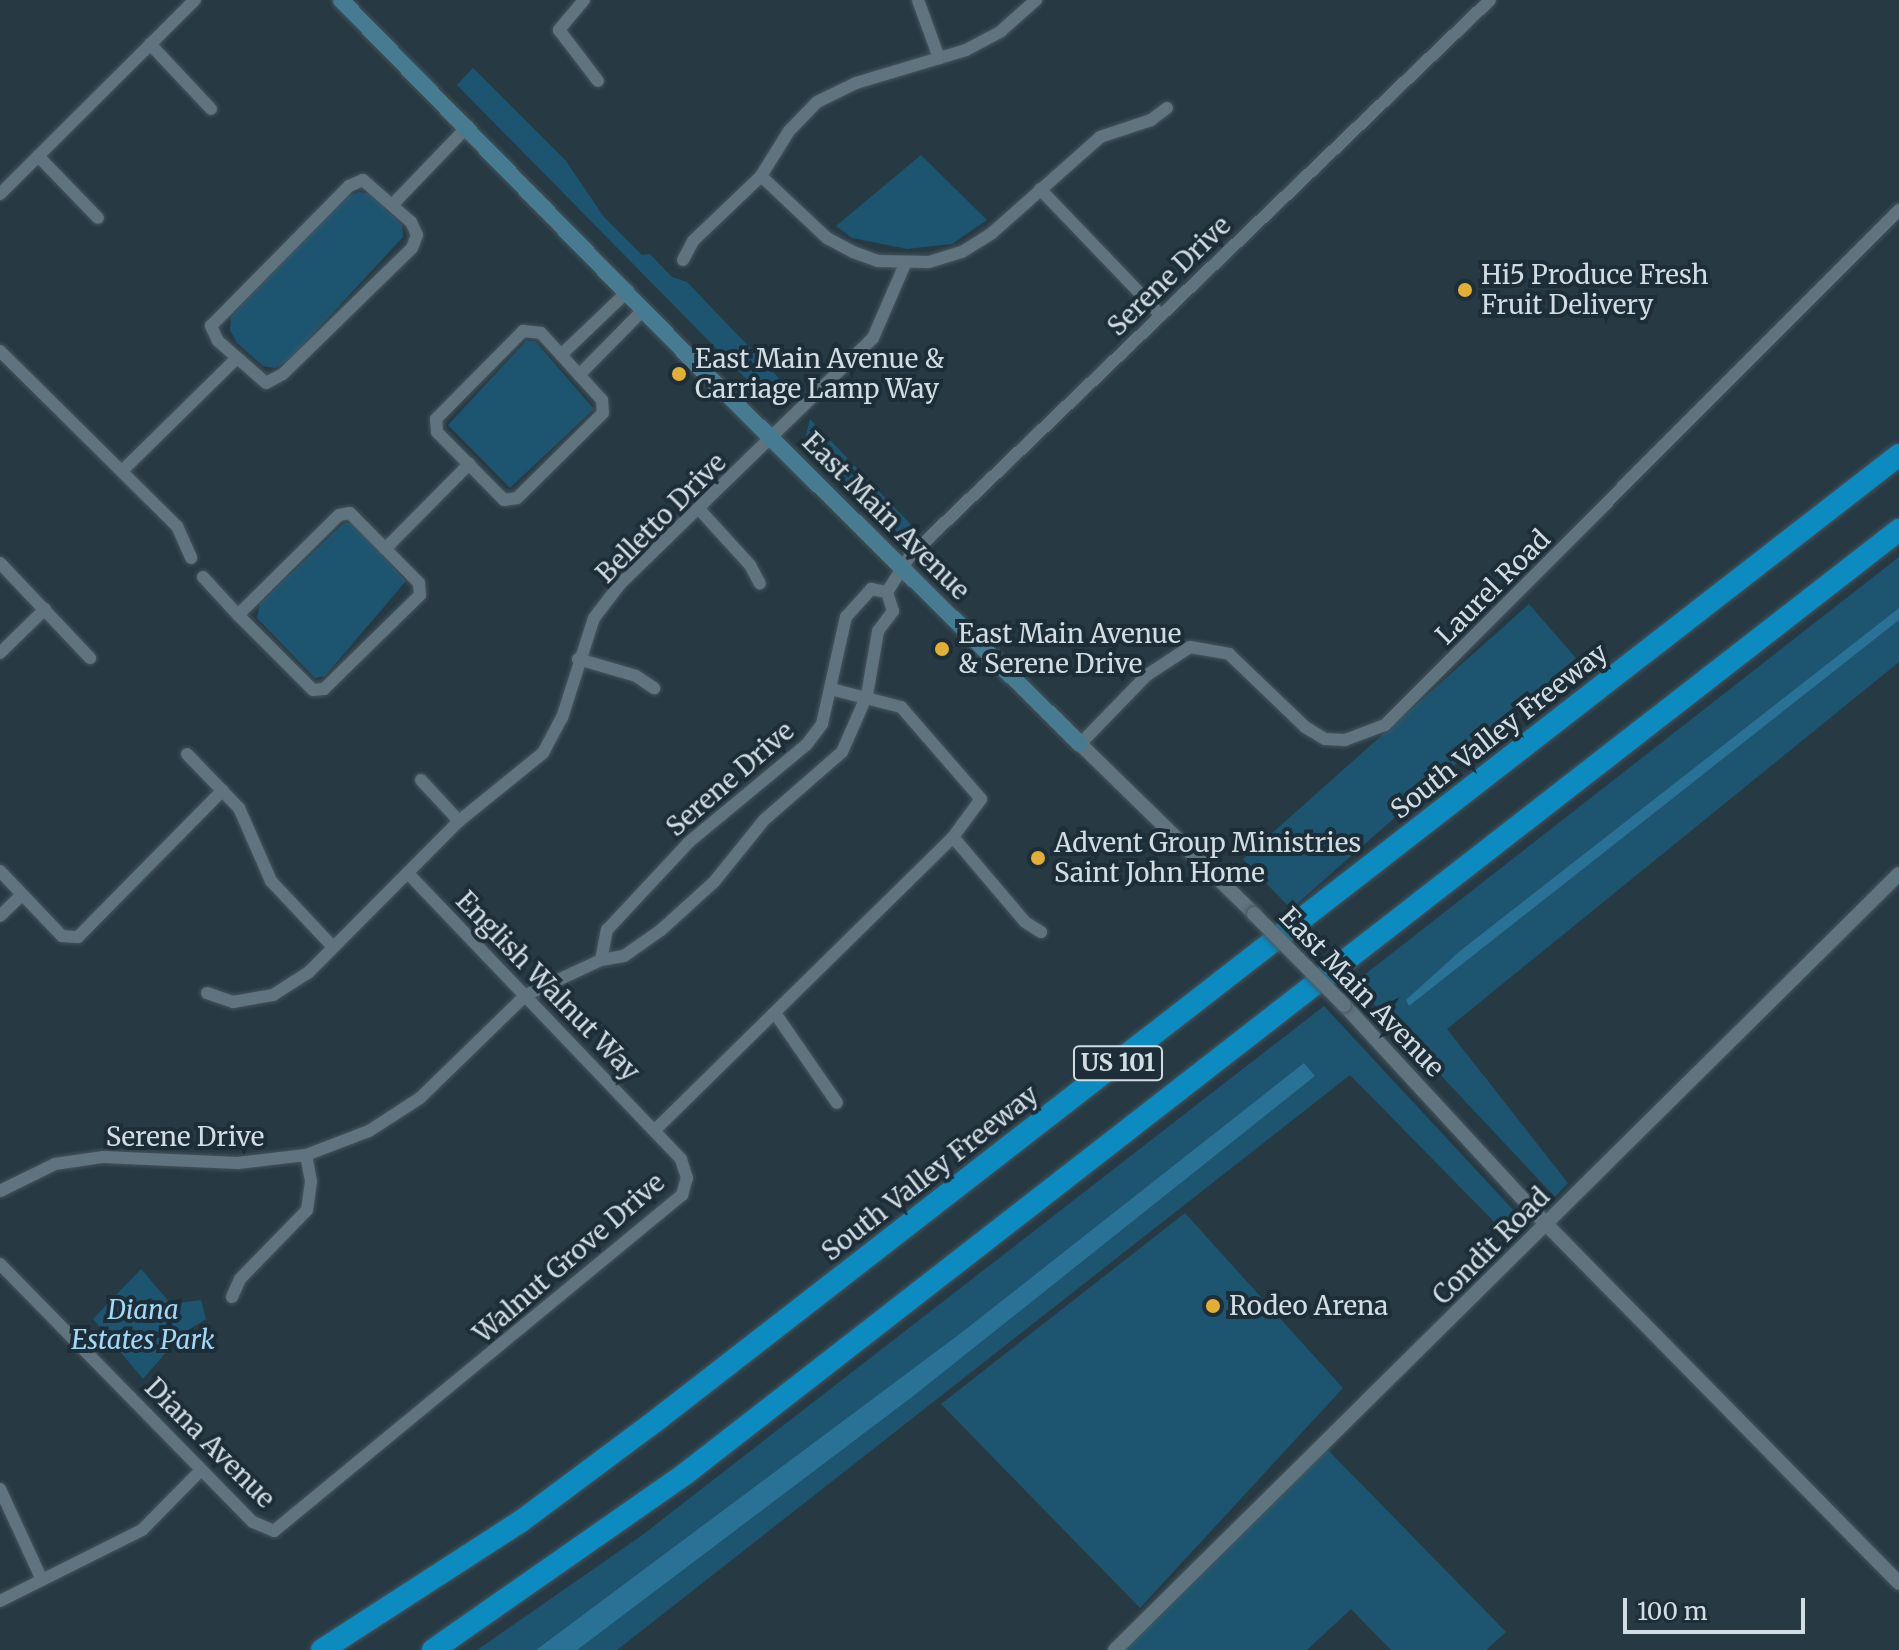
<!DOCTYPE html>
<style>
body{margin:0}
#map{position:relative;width:1899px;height:1650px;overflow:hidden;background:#273943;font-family:Merriweather,serif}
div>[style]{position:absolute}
.green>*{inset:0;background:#1d5571}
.water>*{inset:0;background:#297195}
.roads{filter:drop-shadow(0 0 2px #46555d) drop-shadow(0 0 2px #46555d)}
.minor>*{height:12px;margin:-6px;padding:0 6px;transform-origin:6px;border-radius:6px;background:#60747f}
.tertiary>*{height:14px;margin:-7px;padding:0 7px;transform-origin:7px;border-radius:7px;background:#60747f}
.secondary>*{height:16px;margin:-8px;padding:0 8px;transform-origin:8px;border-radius:8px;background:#467b92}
.motorway>*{height:22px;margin:-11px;padding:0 11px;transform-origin:11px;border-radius:11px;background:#0b8bbf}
.bridges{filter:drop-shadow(0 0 2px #46555d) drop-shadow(0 0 2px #46555d)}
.tertiary-bridge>*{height:14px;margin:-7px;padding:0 7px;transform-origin:7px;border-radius:7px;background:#60747f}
.dots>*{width:22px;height:22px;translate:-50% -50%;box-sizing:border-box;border:4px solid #1d2e39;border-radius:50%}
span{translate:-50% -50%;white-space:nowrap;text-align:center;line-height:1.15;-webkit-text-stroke:8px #1d2e39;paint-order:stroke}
.shield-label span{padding:2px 6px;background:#1d2e39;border:2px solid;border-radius:6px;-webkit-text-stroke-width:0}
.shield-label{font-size:24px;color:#d2dce3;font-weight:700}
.poi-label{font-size:26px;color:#d2dce3}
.left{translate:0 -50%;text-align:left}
.street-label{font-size:26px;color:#d2dce3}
.park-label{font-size:26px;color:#a2d9f9;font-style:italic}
.scale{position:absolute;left:1623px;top:1598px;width:182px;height:36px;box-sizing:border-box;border:4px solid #d2dce3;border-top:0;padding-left:10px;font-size:24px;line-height:28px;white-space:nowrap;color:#d2dce3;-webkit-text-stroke:6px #1d2e39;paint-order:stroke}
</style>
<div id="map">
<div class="green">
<div style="clip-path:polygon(473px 68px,566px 161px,604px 217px,642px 255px,650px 254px,672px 277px,687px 282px,797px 397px,787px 405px,769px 402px,577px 207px,457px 85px)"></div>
<div style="clip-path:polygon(921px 155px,987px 220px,952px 244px,907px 249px,852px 238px,836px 226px)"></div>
<div style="clip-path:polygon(359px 192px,371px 194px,402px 225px,403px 237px,289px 360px,275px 368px,263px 366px,237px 343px,230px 330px,231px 316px,345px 197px)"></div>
<div style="clip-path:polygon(526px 341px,535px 341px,594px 409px,510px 488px,448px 425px)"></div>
<div style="clip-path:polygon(810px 419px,917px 531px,898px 533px,805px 440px)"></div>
<div style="clip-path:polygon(344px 523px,352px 523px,406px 581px,325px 676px,315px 678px,257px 618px,260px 603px)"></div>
<div style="clip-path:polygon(1899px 557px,1899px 662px,1447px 1029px,1568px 1183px,1555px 1197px,1354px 983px)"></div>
<div style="clip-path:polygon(1529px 604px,1576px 658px,1291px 909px,1243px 859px)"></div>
<div style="clip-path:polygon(1324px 1006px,1528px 1226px,1512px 1240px,1350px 1075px,617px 1650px,477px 1650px,641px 1536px)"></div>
<div style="clip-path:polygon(1185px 1213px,1343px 1388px,1140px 1608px,941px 1404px)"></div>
<div style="clip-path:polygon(141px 1269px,171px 1304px,201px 1300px,206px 1319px,182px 1334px,143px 1379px,93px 1319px)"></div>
<div style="clip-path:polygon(1325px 1447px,1506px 1632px,1486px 1650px,1391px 1650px,1351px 1609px,1307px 1650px,1118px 1650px)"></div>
</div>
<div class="water">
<div style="clip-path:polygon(1899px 608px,1899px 620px,1409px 1006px,1406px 1000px,1460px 951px)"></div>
<div style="clip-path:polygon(1304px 1063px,1315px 1076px,912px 1397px,577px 1650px,536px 1650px,961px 1333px)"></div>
</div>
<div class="roads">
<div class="minor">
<div style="left:584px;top:0;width:39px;rotate:130deg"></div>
<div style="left:559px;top:30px;width:64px;rotate:52.6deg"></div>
<div style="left:918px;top:0;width:62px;rotate:70.1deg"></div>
<div style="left:150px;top:44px;width:89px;rotate:46.8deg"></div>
<div style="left:38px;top:156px;width:86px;rotate:45.9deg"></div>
<div style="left:761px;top:176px;width:91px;rotate:43.2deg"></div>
<div style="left:827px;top:238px;width:30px;rotate:28deg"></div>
<div style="left:853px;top:252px;width:27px;rotate:20deg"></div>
<div style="left:878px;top:261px;width:51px;rotate:1.1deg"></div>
<div style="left:929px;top:262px;width:34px;rotate:-17deg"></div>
<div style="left:962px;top:252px;width:36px;rotate:-32deg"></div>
<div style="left:992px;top:233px;width:144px;rotate:-41.6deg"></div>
<div style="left:1100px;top:137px;width:54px;rotate:-18.4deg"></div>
<div style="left:1151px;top:120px;width:20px;rotate:-37deg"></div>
<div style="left:363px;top:180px;width:64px;rotate:41.2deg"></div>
<div style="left:411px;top:222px;width:14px;rotate:65deg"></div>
<div style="left:417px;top:235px;width:14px;rotate:111deg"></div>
<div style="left:412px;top:248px;width:180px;rotate:135.7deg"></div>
<div style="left:283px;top:374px;width:19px;rotate:152deg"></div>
<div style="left:266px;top:383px;width:64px;rotate:-138.8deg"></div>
<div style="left:218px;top:341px;width:17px;rotate:-115deg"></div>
<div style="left:211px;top:326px;width:197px;rotate:-45.4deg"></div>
<div style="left:349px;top:186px;width:15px;rotate:-23deg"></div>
<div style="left:1040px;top:189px;width:175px;rotate:46.2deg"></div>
<div style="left:0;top:194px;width:275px;rotate:-44.9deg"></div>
<div style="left:393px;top:204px;width:108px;rotate:-46.1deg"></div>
<div style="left:683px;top:260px;width:21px;rotate:-62deg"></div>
<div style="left:693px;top:241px;width:94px;rotate:-43.7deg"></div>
<div style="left:761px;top:176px;width:53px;rotate:-58.1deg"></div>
<div style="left:789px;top:131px;width:40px;rotate:-46deg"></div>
<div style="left:817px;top:102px;width:43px;rotate:-26deg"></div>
<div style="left:856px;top:83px;width:115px;rotate:-16.7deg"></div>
<div style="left:966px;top:50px;width:40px;rotate:-28deg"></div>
<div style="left:1001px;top:31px;width:47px;rotate:-41.5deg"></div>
<div style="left:523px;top:331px;width:18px;rotate:6deg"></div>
<div style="left:541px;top:333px;width:91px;rotate:47.7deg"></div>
<div style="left:602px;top:400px;width:13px;rotate:86deg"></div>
<div style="left:603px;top:413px;width:121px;rotate:135.3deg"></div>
<div style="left:517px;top:498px;width:13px;rotate:171deg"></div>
<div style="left:504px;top:500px;width:95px;rotate:-134.6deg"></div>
<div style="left:437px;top:432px;width:13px;rotate:-94deg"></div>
<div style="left:436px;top:419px;width:124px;rotate:-45.3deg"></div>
<div style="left:0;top:351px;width:249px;rotate:44.7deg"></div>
<div style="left:177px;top:526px;width:35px;rotate:66deg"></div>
<div style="left:561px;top:355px;width:93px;rotate:-43.7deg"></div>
<div style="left:579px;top:375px;width:93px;rotate:-45.4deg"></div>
<div style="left:123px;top:470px;width:158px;rotate:-44.5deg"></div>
<div style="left:699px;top:509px;width:76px;rotate:47.7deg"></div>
<div style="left:750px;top:565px;width:21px;rotate:62deg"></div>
<div style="left:385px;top:549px;width:120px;rotate:-45.3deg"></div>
<div style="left:0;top:563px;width:131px;rotate:46.5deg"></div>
<div style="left:203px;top:577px;width:52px;rotate:47.4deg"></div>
<div style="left:238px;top:615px;width:106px;rotate:45deg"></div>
<div style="left:313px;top:690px;width:11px;rotate:-5deg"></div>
<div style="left:324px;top:689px;width:134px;rotate:-44.4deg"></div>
<div style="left:420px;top:595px;width:12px;rotate:-95deg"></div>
<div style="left:419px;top:583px;width:98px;rotate:-134.6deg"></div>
<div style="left:350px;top:513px;width:11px;rotate:170deg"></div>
<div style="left:339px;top:515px;width:142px;rotate:135.3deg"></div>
<div style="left:0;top:653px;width:63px;rotate:-44.4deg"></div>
<div style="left:578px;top:659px;width:60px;rotate:16.3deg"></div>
<div style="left:636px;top:676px;width:22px;rotate:34deg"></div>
<div style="left:1080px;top:744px;width:96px;rotate:-45.8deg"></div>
<div style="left:1147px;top:675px;width:51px;rotate:-33.1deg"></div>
<div style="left:1190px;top:647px;width:40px;rotate:10deg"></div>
<div style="left:1229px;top:654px;width:105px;rotate:43.8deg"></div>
<div style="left:1305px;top:727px;width:23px;rotate:31deg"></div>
<div style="left:1325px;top:739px;width:20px;rotate:3deg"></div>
<div style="left:1345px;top:740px;width:43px;rotate:-20.6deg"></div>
<div style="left:1385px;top:725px;width:728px;rotate:-45.06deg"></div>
<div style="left:187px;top:754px;width:75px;rotate:46.1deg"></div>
<div style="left:239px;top:808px;width:80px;rotate:66.3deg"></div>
<div style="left:271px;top:881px;width:89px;rotate:46.8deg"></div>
<div style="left:421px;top:780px;width:56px;rotate:47.2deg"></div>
<div style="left:953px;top:837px;width:111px;rotate:49.7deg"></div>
<div style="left:1025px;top:922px;width:19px;rotate:32deg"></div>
<div style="left:0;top:871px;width:90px;rotate:46.4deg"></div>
<div style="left:62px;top:936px;width:16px;rotate:4deg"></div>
<div style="left:78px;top:937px;width:206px;rotate:-45.4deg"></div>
<div style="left:0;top:916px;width:30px;rotate:-44deg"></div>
<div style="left:601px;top:960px;width:31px;rotate:-79deg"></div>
<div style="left:607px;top:930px;width:120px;rotate:-47deg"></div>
<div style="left:689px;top:842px;width:153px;rotate:-39.7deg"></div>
<div style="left:807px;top:744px;width:25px;rotate:-53deg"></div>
<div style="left:822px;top:724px;width:110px;rotate:-77.4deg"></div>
<div style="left:846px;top:617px;width:38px;rotate:-48deg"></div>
<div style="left:871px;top:589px;width:16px;rotate:11deg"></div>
<div style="left:207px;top:993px;width:28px;rotate:19deg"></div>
<div style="left:233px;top:1002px;width:41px;rotate:-9.9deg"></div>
<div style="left:273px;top:995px;width:43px;rotate:-32.6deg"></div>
<div style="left:309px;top:972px;width:213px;rotate:-45.2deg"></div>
<div style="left:459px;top:821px;width:108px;rotate:-39deg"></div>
<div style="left:543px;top:753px;width:40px;rotate:-62deg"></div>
<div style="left:562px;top:718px;width:105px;rotate:-72.3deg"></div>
<div style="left:594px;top:618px;width:44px;rotate:-52.4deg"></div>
<div style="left:621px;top:583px;width:351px;rotate:-44.2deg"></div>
<div style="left:873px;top:338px;width:81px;rotate:-66.6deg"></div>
<div style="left:775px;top:1013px;width:109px;rotate:55.4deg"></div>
<div style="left:655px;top:1130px;width:418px;rotate:-44.5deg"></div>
<div style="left:953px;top:837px;width:47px;rotate:-53.6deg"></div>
<div style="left:981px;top:799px;width:122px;rotate:-131deg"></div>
<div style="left:901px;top:707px;width:72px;rotate:-165.6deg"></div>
<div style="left:0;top:1191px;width:61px;rotate:-26.1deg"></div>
<div style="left:55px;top:1164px;width:49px;rotate:-8.3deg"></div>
<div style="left:103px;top:1157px;width:135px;rotate:2.5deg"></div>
<div style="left:238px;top:1163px;width:68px;rotate:-6.7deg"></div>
<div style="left:306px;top:1155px;width:67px;rotate:-20.9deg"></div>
<div style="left:369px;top:1131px;width:61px;rotate:-32.9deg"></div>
<div style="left:420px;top:1098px;width:148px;rotate:-44.2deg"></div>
<div style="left:526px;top:995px;width:83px;rotate:-25deg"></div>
<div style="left:601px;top:960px;width:23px;rotate:-10deg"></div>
<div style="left:624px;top:956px;width:45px;rotate:-35.1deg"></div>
<div style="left:661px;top:930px;width:72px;rotate:-42.2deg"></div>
<div style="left:714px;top:882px;width:80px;rotate:-51.1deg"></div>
<div style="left:764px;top:820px;width:103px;rotate:-41.1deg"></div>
<div style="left:842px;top:752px;width:62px;rotate:-66.3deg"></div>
<div style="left:867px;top:695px;width:65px;rotate:-80.2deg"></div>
<div style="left:878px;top:631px;width:25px;rotate:-53deg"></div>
<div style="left:893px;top:611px;width:20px;rotate:-108deg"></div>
<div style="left:887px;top:592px;width:43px;rotate:-57.4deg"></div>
<div style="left:910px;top:556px;width:803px;rotate:-43.79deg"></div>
<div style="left:0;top:1264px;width:361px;rotate:45.6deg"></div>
<div style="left:253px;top:1522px;width:23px;rotate:23deg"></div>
<div style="left:274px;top:1531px;width:529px;rotate:-39.47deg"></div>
<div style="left:682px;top:1195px;width:18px;rotate:-74deg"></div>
<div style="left:687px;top:1178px;width:20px;rotate:-108deg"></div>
<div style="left:681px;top:1159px;width:395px;rotate:-133.7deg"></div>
<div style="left:232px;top:1297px;width:20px;rotate:-66deg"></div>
<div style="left:240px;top:1279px;width:96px;rotate:-45.8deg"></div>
<div style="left:307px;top:1210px;width:29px;rotate:-82deg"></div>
<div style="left:311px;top:1181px;width:26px;rotate:-101deg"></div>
<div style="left:0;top:1489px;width:100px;rotate:65.2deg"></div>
<div style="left:0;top:1601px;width:159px;rotate:-26.6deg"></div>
<div style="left:142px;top:1530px;width:84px;rotate:-45.5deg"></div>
</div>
<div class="tertiary">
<div style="left:1080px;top:744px;width:243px;rotate:44.3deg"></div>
<div style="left:1344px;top:1005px;width:299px;rotate:47.3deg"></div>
<div style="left:1547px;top:1225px;width:502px;rotate:45.48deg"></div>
<div style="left:1115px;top:1650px;width:1103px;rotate:-44.71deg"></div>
</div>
<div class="secondary">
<div style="left:341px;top:0;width:504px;rotate:45.72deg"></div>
<div style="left:693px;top:361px;width:544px;rotate:44.7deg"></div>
</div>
<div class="motorway">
<div style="left:322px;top:1650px;width:236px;rotate:-32.9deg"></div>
<div style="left:520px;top:1522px;width:161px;rotate:-36.7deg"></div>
<div style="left:649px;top:1426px;width:1583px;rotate:-37.84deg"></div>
<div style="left:433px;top:1650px;width:307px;rotate:-34.9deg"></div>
<div style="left:685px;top:1474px;width:1538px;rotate:-37.87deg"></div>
</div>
</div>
<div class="bridges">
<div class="tertiary-bridge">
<div style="left:1254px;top:914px;width:128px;rotate:45.3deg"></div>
</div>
</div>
<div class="dots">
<div style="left:1465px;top:290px;background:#e2af34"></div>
<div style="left:679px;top:374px;background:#e2af34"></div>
<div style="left:942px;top:649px;background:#e2af34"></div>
<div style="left:1038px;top:858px;background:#e2af34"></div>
<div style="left:1213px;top:1306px;background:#e2af34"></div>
</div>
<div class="shield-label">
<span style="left:1118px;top:1063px">US 101</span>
</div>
<div class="poi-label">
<span class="left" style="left:1481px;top:290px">Hi5 Produce Fresh<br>Fruit Delivery</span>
<span class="left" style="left:695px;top:374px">East Main Avenue &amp;<br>Carriage Lamp Way</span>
<span class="left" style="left:958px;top:649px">East Main Avenue<br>&amp; Serene Drive</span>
<span class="left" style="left:1054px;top:858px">Advent Group Ministries<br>Saint John Home</span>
<span class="left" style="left:1229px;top:1306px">Rodeo Arena</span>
</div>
<div class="street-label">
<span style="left:1169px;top:276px;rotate:-44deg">Serene Drive</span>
<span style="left:886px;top:516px;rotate:45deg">East Main Avenue</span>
<span style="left:661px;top:518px;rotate:-45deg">Belletto Drive</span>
<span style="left:1493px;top:587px;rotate:-45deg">Laurel Road</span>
<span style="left:1499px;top:731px;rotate:-38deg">South Valley Freeway</span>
<span style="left:730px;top:779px;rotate:-41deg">Serene Drive</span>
<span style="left:548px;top:986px;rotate:46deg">English Walnut Way</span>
<span style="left:1362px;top:992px;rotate:46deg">East Main Avenue</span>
<span style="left:185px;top:1137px">Serene Drive</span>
<span style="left:930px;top:1173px;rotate:-38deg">South Valley Freeway</span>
<span style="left:1491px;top:1246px;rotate:-45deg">Condit Road</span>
<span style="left:569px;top:1258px;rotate:-41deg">Walnut Grove Drive</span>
<span style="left:210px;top:1443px;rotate:45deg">Diana Avenue</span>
</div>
<div class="park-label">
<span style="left:143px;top:1325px">Diana<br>Estates Park</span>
</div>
<div class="scale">100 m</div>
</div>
